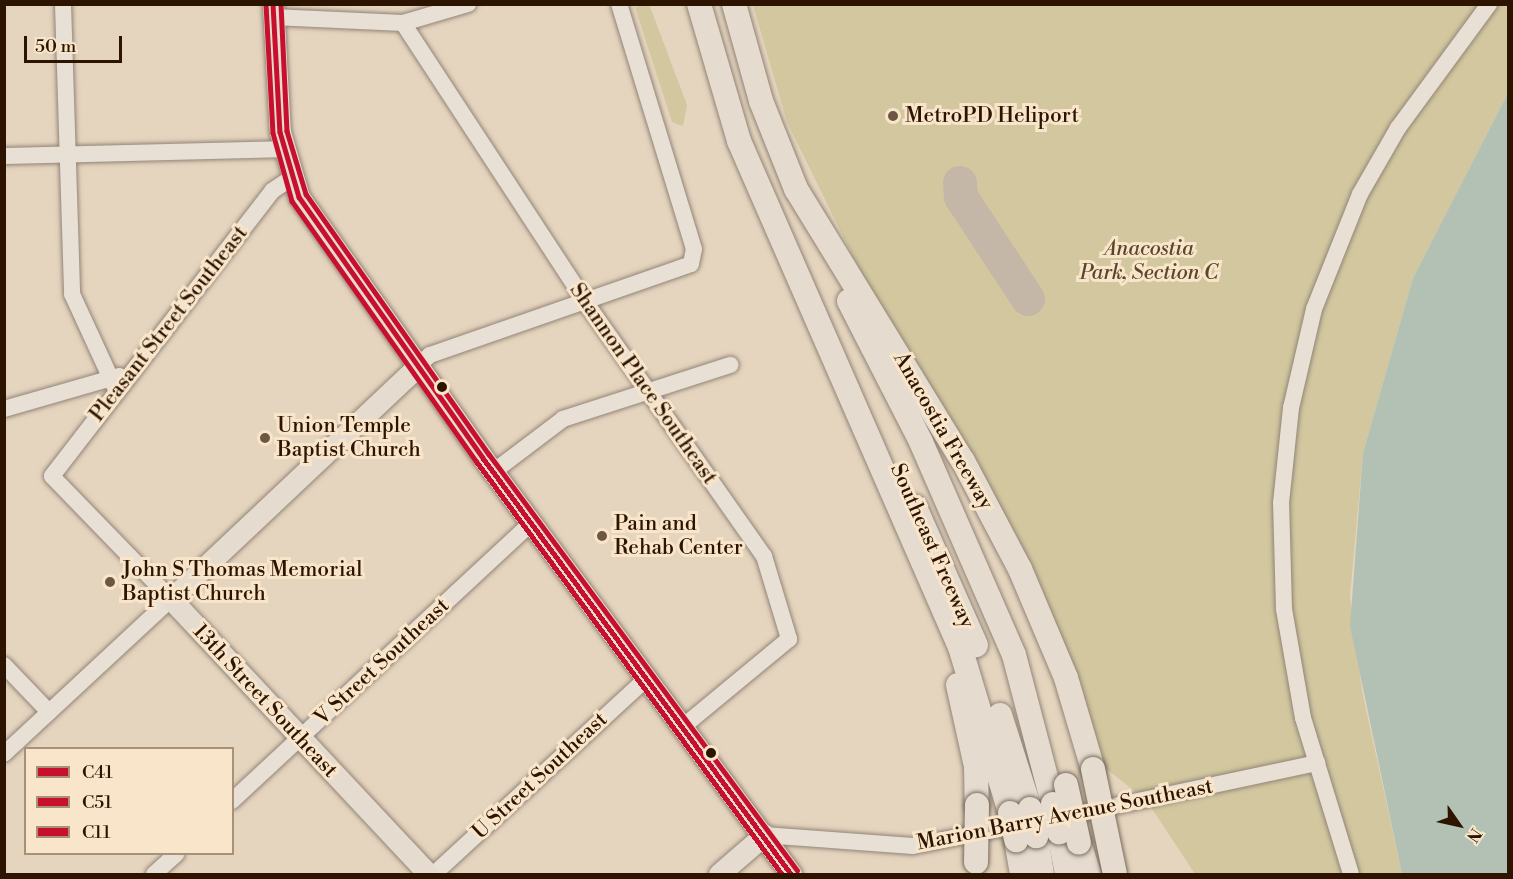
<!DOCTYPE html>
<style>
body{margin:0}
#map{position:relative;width:1513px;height:879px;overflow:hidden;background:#e5d4be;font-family:"Libre Bodoni",serif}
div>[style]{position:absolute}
.green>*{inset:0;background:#d2c79f}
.water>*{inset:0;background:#b2c1b4}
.taxiway>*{height:34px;margin:-17px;padding:0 17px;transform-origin:17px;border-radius:17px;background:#c4b7a7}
.roads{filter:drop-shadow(0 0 2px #928577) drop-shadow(0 0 2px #928577)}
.minor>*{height:16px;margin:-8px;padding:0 8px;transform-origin:8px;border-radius:8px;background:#e8e0d5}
.major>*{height:21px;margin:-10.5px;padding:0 10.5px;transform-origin:10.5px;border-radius:10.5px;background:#e5dbce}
.highway>*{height:24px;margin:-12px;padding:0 12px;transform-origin:12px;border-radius:12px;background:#e5dbce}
.bridges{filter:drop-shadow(0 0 2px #786c5e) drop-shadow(0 0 2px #786c5e)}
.highway-bridge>*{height:24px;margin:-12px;padding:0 12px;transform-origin:12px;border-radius:12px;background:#e5dbce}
.bus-1>*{height:4.5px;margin:-2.25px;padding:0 2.25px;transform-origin:2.25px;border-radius:2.25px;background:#c8102e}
.bus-2>*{height:4.5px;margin:-2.25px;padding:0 2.25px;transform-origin:2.25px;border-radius:2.25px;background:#c8102e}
.bus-3>*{height:4.5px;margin:-2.25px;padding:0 2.25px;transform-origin:2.25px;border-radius:2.25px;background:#c8102e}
.dots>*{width:16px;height:16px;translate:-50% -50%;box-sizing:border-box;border:3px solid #f8e5ca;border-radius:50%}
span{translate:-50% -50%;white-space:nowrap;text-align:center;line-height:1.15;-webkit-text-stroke:6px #f8e5ca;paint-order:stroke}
.poi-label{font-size:21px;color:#2d1400}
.left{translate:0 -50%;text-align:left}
.park-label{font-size:21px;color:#5a4628;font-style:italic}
.street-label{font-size:21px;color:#2d1400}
.frame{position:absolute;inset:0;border:6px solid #2d1400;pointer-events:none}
.legend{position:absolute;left:24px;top:747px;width:210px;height:108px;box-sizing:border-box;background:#f8e5ca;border:2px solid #a79179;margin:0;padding:8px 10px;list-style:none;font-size:18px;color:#2d1400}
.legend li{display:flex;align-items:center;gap:12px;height:30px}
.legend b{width:30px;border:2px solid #a79179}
.north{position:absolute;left:1429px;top:795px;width:60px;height:60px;-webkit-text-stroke:4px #f8e5ca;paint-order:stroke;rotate:124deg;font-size:16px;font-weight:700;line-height:24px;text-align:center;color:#2d1400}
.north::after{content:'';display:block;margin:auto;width:21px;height:27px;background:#2d1400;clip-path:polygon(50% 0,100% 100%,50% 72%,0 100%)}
.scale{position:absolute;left:24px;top:36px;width:98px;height:27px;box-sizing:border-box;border:3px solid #2d1400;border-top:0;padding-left:8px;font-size:18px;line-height:21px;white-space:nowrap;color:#2d1400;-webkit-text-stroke:4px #f8e5ca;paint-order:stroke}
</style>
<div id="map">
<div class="green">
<div style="clip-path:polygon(649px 4px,687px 105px,683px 126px,672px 122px,635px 7px)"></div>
<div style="clip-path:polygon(753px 5px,1508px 5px,1508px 93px,1413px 278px,1363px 453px,1350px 596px,1362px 691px,1402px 874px,1195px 874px,1147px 801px,1103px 766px,787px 122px)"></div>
</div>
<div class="water">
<div style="clip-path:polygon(1508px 93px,1508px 874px,1402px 874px,1350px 626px,1363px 453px,1413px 278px)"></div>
</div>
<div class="taxiway">
<div style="left:960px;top:183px;width:14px;rotate:86deg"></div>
<div style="left:961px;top:197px;width:122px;rotate:56.7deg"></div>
</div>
<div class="roads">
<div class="minor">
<div style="left:63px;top:4px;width:290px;rotate:88.2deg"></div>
<div style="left:72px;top:294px;width:108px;rotate:65.3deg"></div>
<div style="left:273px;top:17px;width:130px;rotate:2.6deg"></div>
<div style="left:403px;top:23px;width:68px;rotate:-16.3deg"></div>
<div style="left:403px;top:23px;width:334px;rotate:56.8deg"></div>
<div style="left:586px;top:303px;width:309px;rotate:54.9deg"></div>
<div style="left:764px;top:556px;width:87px;rotate:73.2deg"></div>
<div style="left:789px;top:639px;width:136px;rotate:140.4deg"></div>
<div style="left:4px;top:156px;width:278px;rotate:-1.4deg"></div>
<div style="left:417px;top:367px;width:18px;rotate:-43deg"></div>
<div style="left:430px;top:355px;width:276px;rotate:-19.2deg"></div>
<div style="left:691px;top:264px;width:15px;rotate:-79deg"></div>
<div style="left:694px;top:249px;width:256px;rotate:-107deg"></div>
<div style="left:4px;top:409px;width:120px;rotate:-16deg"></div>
<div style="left:493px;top:472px;width:88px;rotate:-37.1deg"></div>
<div style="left:563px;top:419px;width:176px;rotate:-17.9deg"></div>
<div style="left:4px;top:665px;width:65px;rotate:46.2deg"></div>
<div style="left:4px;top:754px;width:228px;rotate:-42.9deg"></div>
<div style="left:171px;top:599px;width:171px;rotate:-134.1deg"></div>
<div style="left:52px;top:476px;width:360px;rotate:-52.3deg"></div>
<div style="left:272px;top:191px;width:23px;rotate:-34deg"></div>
<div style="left:232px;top:801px;width:408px;rotate:-42.9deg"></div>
<div style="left:1063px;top:817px;width:260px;rotate:-12deg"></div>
<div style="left:764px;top:835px;width:149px;rotate:4.2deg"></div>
<div style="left:913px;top:846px;width:112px;rotate:-11.3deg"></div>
<div style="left:154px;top:874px;width:30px;rotate:-42deg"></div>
<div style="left:434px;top:874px;width:289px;rotate:-42.6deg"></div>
<div style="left:1351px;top:874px;width:163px;rotate:-107.1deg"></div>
<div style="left:1303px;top:718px;width:111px;rotate:-99.9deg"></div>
<div style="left:1284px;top:609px;width:106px;rotate:-91.6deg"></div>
<div style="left:1281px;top:503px;width:96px;rotate:-84deg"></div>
<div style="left:1291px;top:408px;width:102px;rotate:-76.9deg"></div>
<div style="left:1314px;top:309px;width:124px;rotate:-68.2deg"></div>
<div style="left:1360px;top:194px;width:76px;rotate:-60.1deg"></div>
<div style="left:1398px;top:128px;width:154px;rotate:-53.7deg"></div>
</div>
<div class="major">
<div style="left:273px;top:4px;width:128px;rotate:86.9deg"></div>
<div style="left:280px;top:132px;width:68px;rotate:73.7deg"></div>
<div style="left:299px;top:197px;width:319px;rotate:54.8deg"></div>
<div style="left:483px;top:458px;width:518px;rotate:53.48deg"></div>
<div style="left:417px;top:367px;width:338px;rotate:136.7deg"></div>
<div style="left:171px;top:599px;width:376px;rotate:46.9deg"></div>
<div style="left:719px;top:874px;width:60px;rotate:-40.9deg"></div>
</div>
<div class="highway">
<div style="left:699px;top:4px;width:143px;rotate:73.7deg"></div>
<div style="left:739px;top:141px;width:552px;rotate:66.41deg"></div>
<div style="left:960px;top:647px;width:173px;rotate:73.2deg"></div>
<div style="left:734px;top:4px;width:101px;rotate:74.4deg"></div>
<div style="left:761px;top:101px;width:95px;rotate:68.3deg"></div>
<div style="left:796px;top:189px;width:319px;rotate:58.5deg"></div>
<div style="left:963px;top:461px;width:122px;rotate:62.2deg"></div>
<div style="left:1020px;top:569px;width:118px;rotate:67.1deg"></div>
<div style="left:1066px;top:678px;width:95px;rotate:73.5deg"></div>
<div style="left:849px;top:301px;width:158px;rotate:62.9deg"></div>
<div style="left:921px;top:442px;width:232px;rotate:66.4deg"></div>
<div style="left:1014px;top:655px;width:154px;rotate:75.3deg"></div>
<div style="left:915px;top:507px;width:151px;rotate:66.2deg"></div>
<div style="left:958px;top:685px;width:83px;rotate:77.5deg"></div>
<div style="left:976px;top:766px;width:39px;rotate:89deg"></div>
<div style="left:1000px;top:715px;width:99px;rotate:72.3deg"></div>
<div style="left:1059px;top:832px;width:43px;rotate:79.2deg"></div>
<div style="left:1036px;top:836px;width:38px;rotate:81deg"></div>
<div style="left:1016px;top:840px;width:35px;rotate:80deg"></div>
<div style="left:1079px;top:843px;width:33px;rotate:72deg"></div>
</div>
</div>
<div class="bridges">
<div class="highway-bridge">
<div style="left:1093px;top:769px;width:107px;rotate:78.2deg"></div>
<div style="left:1066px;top:785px;width:59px;rotate:77.4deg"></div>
<div style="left:1053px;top:804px;width:29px;rotate:78deg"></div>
<div style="left:1030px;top:809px;width:28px;rotate:77deg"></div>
<div style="left:1010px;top:813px;width:28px;rotate:77deg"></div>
<div style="left:976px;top:862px;width:57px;rotate:-89deg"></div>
</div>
</div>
<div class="bus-1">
<div style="left:273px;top:4px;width:128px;rotate:86.9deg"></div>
<div style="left:280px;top:132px;width:68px;rotate:73.7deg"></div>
<div style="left:299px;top:197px;width:319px;rotate:54.8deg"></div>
<div style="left:483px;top:458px;width:518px;rotate:53.48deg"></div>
</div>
<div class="bus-2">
<div style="left:266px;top:4px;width:129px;rotate:86.9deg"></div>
<div style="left:273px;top:133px;width:71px;rotate:74.4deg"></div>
<div style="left:292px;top:201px;width:320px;rotate:54.7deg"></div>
<div style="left:477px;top:462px;width:513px;rotate:53.49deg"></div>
</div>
<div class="bus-3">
<div style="left:281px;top:4px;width:127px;rotate:87.3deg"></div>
<div style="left:287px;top:131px;width:66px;rotate:73.2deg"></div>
<div style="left:306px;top:194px;width:318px;rotate:54.9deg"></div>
<div style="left:489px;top:454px;width:518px;rotate:53.48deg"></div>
</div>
<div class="dots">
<div style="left:893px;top:116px;background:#6d5742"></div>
<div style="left:442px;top:387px;background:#2d1400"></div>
<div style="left:265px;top:438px;background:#6d5742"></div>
<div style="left:602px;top:536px;background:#6d5742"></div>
<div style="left:110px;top:582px;background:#6d5742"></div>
<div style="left:711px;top:753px;background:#2d1400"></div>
</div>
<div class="poi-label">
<span class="left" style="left:905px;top:116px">MetroPD Heliport</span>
<span class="left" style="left:277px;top:438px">Union Temple<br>Baptist Church</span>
<span class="left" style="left:614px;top:536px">Pain and<br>Rehab Center</span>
<span class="left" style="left:122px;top:582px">John S Thomas Memorial<br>Baptist Church</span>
</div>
<div class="park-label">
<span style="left:1149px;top:261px">Anacostia<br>Park, Section C</span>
</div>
<div class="street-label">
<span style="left:169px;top:324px;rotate:-52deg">Pleasant Street Southeast</span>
<span style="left:643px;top:384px;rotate:55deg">Shannon Place Southeast</span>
<span style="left:943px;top:431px;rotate:60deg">Anacostia Freeway</span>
<span style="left:932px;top:546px;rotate:66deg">Southeast Freeway</span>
<span style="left:382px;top:662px;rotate:-43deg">V Street Southeast</span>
<span style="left:265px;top:701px;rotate:47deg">13th Street Southeast</span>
<span style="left:540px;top:776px;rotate:-43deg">U Street Southeast</span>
<span style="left:1065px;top:815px;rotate:-11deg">Marion Barry Avenue Southeast</span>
</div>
<div class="frame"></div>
<ul class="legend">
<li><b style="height:8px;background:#c8102e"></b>C41</li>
<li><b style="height:8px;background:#c8102e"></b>C51</li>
<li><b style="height:8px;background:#c8102e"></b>C11</li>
</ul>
<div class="north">N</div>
<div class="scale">50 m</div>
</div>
